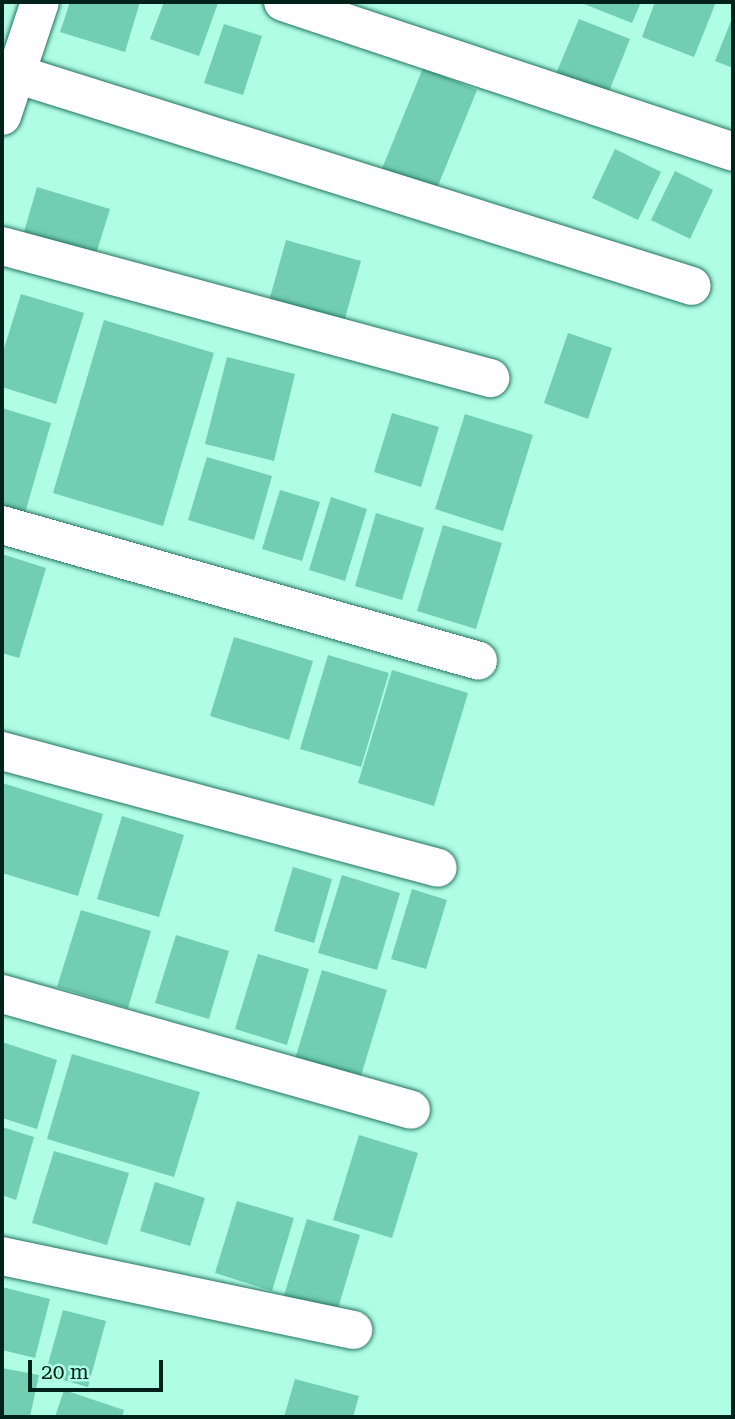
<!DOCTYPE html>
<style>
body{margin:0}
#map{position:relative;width:735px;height:1419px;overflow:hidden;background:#affde3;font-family:"Roboto Serif",serif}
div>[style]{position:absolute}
.building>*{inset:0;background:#71ceb1}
.roads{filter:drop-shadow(0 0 2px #24745e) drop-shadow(0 0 2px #24745e)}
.minor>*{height:38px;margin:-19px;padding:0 19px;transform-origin:19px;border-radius:19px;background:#fff}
span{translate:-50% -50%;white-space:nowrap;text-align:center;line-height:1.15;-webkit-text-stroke:5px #affde3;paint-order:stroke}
.frame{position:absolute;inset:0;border:4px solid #012219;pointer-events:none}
.scale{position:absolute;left:28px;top:1360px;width:135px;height:32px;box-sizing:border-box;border:4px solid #012219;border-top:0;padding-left:9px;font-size:21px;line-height:24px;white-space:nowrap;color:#012219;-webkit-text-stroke:5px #affde3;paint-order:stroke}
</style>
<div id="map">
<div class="building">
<div style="clip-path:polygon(70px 2px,140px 2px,125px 52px,60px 32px)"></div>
<div style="clip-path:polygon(164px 2px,218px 3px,199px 56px,150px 39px)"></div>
<div style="clip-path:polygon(579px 2px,641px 2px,632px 23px)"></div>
<div style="clip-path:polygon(655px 2px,716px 2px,694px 57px,642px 37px)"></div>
<div style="clip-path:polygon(733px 16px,733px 68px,715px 61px)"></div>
<div style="clip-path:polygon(579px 19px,630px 39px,604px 104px,552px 83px)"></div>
<div style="clip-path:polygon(224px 24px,262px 36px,243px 95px,204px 83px)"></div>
<div style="clip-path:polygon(423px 68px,477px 90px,433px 198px,379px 176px)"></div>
<div style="clip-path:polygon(615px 149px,661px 172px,638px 220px,592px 198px)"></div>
<div style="clip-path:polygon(675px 171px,713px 190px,690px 239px,651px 220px)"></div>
<div style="clip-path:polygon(37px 187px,110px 209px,96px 254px,24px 232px)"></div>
<div style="clip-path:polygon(286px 240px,361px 261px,344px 322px,269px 301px)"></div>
<div style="clip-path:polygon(21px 294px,84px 313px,56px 404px,2px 387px,2px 355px)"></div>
<div style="clip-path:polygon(104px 320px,214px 353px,163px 526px,53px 493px)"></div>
<div style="clip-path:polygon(568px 333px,612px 348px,588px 419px,544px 403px)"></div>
<div style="clip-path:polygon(227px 357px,295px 374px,274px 461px,205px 444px)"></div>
<div style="clip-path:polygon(2px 408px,51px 423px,25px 513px,2px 506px)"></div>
<div style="clip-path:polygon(392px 413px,439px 427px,421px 487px,374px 472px)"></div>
<div style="clip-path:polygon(465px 414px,533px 435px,503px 531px,435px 509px)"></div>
<div style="clip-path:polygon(207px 457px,272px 476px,254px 540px,188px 520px)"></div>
<div style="clip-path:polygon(280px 490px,320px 502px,302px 561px,262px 549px)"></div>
<div style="clip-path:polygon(331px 497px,367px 509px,345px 581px,309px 570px)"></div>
<div style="clip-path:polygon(376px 513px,424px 528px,402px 600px,355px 586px)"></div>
<div style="clip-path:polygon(443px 525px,502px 543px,476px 629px,417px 611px)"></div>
<div style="clip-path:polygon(2px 554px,46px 568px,19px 658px,2px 653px)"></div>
<div style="clip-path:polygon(234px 637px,313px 661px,289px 740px,210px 716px)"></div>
<div style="clip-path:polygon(328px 655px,389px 673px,361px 767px,300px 749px)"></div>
<div style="clip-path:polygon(392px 670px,468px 693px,434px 806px,358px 783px)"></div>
<div style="clip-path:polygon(2px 783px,103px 814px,78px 896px,2px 873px)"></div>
<div style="clip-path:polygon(122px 816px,184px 835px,159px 917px,97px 899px)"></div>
<div style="clip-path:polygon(293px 867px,332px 879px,314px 943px,274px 931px)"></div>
<div style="clip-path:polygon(342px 875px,400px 893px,377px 970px,318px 953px)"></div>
<div style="clip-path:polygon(412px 889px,447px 900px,426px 969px,391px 959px)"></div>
<div style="clip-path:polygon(81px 910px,151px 931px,128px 1008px,57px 987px)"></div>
<div style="clip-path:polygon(176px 935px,229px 951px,209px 1019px,155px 1003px)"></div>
<div style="clip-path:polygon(258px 954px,309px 969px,287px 1045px,235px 1029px)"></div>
<div style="clip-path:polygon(322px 970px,387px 990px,360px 1079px,295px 1059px)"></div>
<div style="clip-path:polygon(2px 1042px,57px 1060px,37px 1129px,2px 1118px)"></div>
<div style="clip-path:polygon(72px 1054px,200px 1092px,174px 1177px,47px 1139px)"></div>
<div style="clip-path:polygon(2px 1127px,34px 1137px,16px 1200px,2px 1195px)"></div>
<div style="clip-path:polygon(359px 1135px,418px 1153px,392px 1238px,333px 1220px)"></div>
<div style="clip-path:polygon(54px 1151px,129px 1173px,107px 1245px,32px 1223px)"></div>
<div style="clip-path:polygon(155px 1182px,205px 1198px,190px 1246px,140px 1231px)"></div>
<div style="clip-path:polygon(237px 1201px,294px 1218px,272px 1291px,215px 1273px)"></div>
<div style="clip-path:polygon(307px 1219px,360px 1235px,336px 1315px,283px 1299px)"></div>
<div style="clip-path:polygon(2px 1287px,50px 1299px,35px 1358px,2px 1350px)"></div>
<div style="clip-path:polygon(63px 1310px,106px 1321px,88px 1387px,45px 1375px)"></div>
<div style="clip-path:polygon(2px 1368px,39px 1375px,30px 1417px,2px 1417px)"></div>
<div style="clip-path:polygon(295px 1379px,359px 1396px,353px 1417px,284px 1417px)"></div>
<div style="clip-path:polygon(64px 1390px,124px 1410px,122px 1417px,55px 1417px)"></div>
</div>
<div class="roads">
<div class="minor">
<div style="left:283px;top:2px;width:474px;rotate:18.4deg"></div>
<div style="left:16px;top:74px;width:708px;rotate:17.41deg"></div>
<div style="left:2px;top:116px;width:120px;rotate:-71.6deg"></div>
<div style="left:2px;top:246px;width:506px;rotate:15.14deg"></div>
<div style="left:2px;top:525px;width:495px;rotate:15.9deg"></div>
<div style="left:2px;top:751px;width:451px;rotate:15deg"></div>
<div style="left:2px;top:994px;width:425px;rotate:15.8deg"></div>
<div style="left:2px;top:1256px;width:359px;rotate:11.9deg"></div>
</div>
</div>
<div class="frame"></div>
<div class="scale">20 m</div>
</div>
